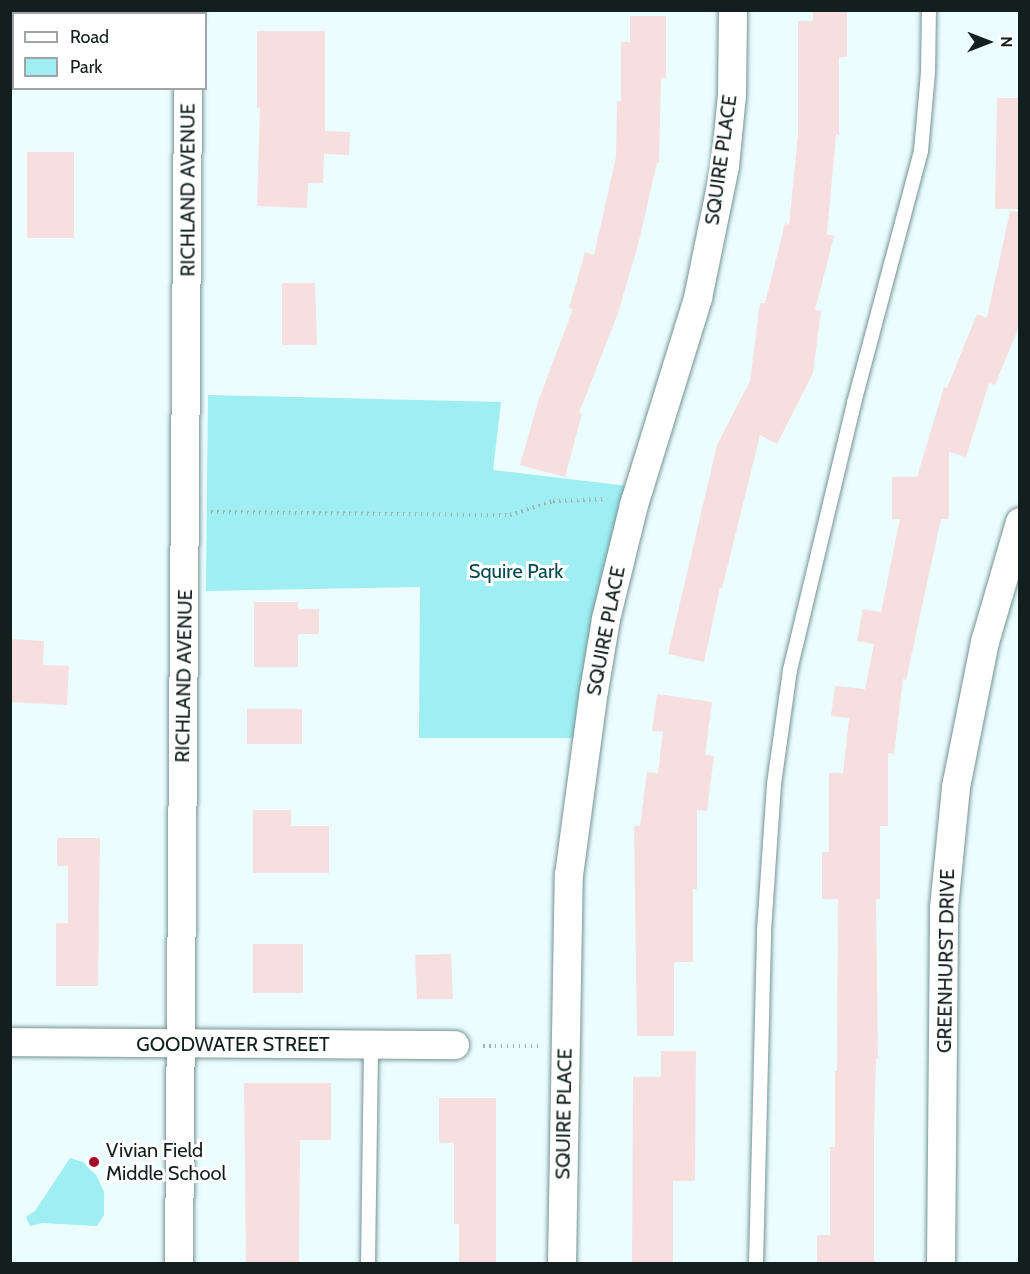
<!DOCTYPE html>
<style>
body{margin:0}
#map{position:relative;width:1030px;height:1274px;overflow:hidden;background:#ebfdfe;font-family:Cabin,sans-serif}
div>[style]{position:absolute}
.green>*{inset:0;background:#9eeef2}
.building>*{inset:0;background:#f6dfde}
.path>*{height:4px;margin-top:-2px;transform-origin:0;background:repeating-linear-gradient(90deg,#a1b0b1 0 1.5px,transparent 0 6px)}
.roads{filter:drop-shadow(0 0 2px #779394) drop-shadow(0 0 2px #779394)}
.lane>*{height:14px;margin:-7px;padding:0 7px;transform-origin:7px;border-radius:7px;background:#fff}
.street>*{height:28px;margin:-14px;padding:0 14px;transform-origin:14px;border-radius:14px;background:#fff}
.dots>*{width:16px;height:16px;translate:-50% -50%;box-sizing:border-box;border:3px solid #fff;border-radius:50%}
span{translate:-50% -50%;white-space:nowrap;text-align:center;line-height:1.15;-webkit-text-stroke:6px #fff;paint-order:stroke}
.street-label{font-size:20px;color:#131e1e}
.park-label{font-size:20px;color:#00494c}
.poi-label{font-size:20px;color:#131e1e}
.left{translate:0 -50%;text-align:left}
.frame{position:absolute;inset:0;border:12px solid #131e1e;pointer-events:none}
.legend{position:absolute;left:12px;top:12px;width:195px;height:78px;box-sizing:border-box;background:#fff;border:2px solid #a1a5a5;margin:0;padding:8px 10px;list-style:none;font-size:18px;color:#131e1e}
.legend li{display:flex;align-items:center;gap:12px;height:30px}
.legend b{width:30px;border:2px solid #a1a5a5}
.north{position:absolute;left:958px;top:12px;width:60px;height:60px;-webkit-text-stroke:4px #fff;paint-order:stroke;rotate:90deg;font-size:16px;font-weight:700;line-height:24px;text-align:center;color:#131e1e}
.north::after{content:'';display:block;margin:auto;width:21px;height:27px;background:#131e1e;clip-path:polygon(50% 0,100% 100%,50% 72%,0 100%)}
</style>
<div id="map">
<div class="green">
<div style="clip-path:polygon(208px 395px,501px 402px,493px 470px,636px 487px,576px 738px,419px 738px,420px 587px,206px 591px)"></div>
<div style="clip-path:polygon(70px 1158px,83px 1162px,96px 1175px,104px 1192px,104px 1215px,97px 1226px,42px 1223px,30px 1226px,26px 1217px,35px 1211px)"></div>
</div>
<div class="building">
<div style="clip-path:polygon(813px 10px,847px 10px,847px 57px,839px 57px,839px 135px,836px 135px,827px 234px,834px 236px,815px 310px,821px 311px,813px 373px,777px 444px,760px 435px,722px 589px,720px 588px,704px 662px,668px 654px,717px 445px,750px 381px,760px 303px,765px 303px,785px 223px,789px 225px,798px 135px,798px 21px,813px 21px)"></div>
<div style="clip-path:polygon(630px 16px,666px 16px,666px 78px,661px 78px,659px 163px,657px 163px,638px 245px,618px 313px,579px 413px,582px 414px,565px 477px,520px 465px,538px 402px,573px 309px,569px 308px,585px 252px,594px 255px,616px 157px,617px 101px,621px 101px,621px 42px,630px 42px)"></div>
<div style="clip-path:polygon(257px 31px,325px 31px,325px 131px,350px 132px,349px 155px,324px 154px,323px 183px,308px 183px,307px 208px,257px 206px,260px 108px,257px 108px)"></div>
<div style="clip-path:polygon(997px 98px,1020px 98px,1020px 209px,995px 209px)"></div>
<div style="clip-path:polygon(27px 152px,74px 152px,74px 238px,27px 238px)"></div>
<div style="clip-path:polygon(1010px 211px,1020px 212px,1020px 324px,995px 385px,989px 383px,966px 457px,949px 452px,949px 519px,941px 519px,906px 680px,903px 679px,894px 754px,888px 753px,888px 826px,880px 826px,880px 899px,876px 899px,878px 1059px,876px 1059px,874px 1133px,874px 1263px,817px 1263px,817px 1235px,830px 1235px,830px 1147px,835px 1147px,835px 1071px,837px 1071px,838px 899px,822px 899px,822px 852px,829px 852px,829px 773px,843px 773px,849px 718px,831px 716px,835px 686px,865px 689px,874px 644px,857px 641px,863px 609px,881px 612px,900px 519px,892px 519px,892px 477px,917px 477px,944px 387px,947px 388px,977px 314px,987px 318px)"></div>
<div style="clip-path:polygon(282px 283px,315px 283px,317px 345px,282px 345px)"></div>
<div style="clip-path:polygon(254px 602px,298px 602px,298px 609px,319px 609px,319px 634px,298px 634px,298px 667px,254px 667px)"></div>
<div style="clip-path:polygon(10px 639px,44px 641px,43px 665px,69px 666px,67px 705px,10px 702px)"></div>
<div style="clip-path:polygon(657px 694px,712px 702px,705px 755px,714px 756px,707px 811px,697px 810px,697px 889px,693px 889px,693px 962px,674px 962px,674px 1036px,637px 1036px,634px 826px,640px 826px,647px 772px,658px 773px,663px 732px,652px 731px)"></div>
<div style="clip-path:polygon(247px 709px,302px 709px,302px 744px,247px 744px)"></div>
<div style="clip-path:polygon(253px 810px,291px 810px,291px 826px,329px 826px,329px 873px,253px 873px)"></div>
<div style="clip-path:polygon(57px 838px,100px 838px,98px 986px,56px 986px,56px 923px,68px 923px,68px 866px,57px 866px)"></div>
<div style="clip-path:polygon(253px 944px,303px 944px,303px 993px,253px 993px)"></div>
<div style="clip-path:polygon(451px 954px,453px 999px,417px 999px,415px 955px)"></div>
<div style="clip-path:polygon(661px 1051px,696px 1051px,695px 1181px,673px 1181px,673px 1263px,632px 1263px,633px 1077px,661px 1077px)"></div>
<div style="clip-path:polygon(244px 1083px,331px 1083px,331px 1140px,300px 1140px,299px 1263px,246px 1263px)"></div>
<div style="clip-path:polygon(439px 1098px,496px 1098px,496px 1263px,459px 1263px,459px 1224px,454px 1224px,454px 1143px,439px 1143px)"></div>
</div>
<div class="path">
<div style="left:211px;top:512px;width:299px;rotate:0.6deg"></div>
<div style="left:510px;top:515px;width:45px;rotate:-18deg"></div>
<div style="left:553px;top:501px;width:54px;rotate:-2.1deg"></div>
<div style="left:483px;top:1046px;width:55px"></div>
</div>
<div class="roads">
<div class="lane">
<div style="left:368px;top:1264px;width:219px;rotate:-89.2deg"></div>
<div style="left:756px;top:1264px;width:333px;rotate:-88.6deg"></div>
<div style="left:764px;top:931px;width:147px;rotate:-86.1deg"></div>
<div style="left:774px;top:784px;width:115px;rotate:-82deg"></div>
<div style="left:790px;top:670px;width:275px;rotate:-76.5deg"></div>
<div style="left:854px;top:403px;width:261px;rotate:-75.1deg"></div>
<div style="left:921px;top:151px;width:78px;rotate:-84.9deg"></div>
<div style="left:928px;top:73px;width:63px;rotate:-89.1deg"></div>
</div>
<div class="street">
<div style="left:189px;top:14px;width:4px;rotate:-90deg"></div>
<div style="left:10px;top:1042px;width:445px;rotate:0.4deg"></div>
<div style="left:179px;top:1264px;width:1176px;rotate:-89.56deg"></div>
<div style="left:562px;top:1264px;width:389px;rotate:-89deg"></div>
<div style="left:569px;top:875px;width:186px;rotate:-82.3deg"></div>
<div style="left:594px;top:691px;width:73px;rotate:-80.5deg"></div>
<div style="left:606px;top:619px;width:117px;rotate:-76.2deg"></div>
<div style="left:634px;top:505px;width:217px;rotate:-72.8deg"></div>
<div style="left:698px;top:298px;width:135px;rotate:-78.4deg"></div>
<div style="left:725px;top:166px;width:71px;rotate:-84.4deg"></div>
<div style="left:732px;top:95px;width:85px;rotate:-89.3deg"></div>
<div style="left:941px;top:1264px;width:356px;rotate:-89.5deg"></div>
<div style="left:944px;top:908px;width:122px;rotate:-84.3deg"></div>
<div style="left:956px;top:787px;width:148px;rotate:-78.7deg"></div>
<div style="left:985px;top:642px;width:125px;rotate:-73.7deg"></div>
</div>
</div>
<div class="dots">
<div style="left:94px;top:1162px;background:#a40627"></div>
</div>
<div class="street-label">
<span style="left:721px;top:160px;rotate:-82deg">SQUIRE PLACE</span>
<span style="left:188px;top:190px;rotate:-90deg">RICHLAND AVENUE</span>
<span style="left:606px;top:631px;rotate:-79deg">SQUIRE PLACE</span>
<span style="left:184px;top:676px;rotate:-89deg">RICHLAND AVENUE</span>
<span style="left:946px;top:961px;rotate:-89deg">GREENHURST DRIVE</span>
<span style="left:233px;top:1044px">GOODWATER STREET</span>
<span style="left:564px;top:1114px;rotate:-89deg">SQUIRE PLACE</span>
</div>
<div class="park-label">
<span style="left:516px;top:571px">Squire Park</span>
</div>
<div class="poi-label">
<span class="left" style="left:106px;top:1162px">Vivian Field<br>Middle School</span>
</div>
<div class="frame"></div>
<ul class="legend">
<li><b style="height:8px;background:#fff"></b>Road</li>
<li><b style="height:16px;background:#9eeef2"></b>Park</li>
</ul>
<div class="north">N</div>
</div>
